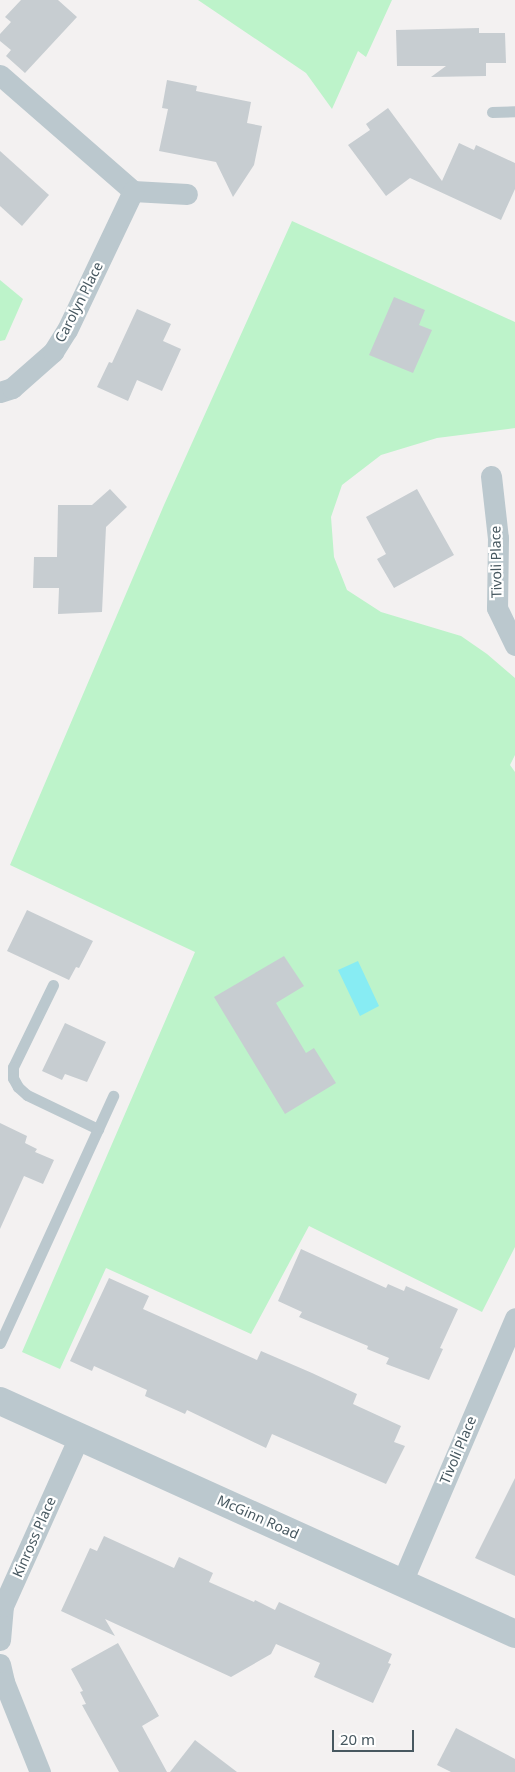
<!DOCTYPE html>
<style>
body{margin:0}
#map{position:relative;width:515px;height:1772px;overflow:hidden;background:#f3f1f1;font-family:"Noto Sans",sans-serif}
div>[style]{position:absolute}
.green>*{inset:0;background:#bdf3ca}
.water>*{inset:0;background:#87ecf3}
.building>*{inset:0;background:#c7cdd1}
.service>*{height:11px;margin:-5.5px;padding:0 5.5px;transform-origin:5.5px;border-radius:5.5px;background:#bbc8ce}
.minor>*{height:21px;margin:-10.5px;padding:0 10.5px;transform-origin:10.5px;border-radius:10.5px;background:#bbc8ce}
.tertiary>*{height:28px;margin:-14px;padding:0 14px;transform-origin:14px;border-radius:14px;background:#bbc8ce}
span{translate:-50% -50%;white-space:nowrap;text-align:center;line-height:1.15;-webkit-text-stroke:4.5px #fff;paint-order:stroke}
.street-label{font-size:14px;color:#475860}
.scale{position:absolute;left:332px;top:1730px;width:82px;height:22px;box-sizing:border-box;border:2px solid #475860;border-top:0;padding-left:6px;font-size:15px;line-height:18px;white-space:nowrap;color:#475860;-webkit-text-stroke:4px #fff;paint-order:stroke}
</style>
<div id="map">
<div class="green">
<div style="clip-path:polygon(198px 0,392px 0,366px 57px,358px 51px,332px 109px,306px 73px)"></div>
<div style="clip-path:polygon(292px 221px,515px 322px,515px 428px,437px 438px,381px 455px,342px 485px,331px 517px,334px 557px,347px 590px,381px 612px,461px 636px,487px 654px,515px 678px,515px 755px,510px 765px,515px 772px,515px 1247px,482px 1312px,309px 1226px,251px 1334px,106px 1268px,60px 1369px,22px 1352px,195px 952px,10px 865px,164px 505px)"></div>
<div style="clip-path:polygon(0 280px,23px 299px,5px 340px,0 341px)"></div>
</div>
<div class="water">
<div style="clip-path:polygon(358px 961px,379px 1006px,360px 1016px,338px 970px)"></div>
</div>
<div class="building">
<div style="clip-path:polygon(21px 0,58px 0,77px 17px,25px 73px,6px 56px,11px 50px,0 41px,0 34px,11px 22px,5px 17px)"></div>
<div style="clip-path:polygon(479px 28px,479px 33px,505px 33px,506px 63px,486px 63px,486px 76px,431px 77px,446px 66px,397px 66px,396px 30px)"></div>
<div style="clip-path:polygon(167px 80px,197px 86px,196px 91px,251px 102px,247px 123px,262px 126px,254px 165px,233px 197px,216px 162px,159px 151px,168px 109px,162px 108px)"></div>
<div style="clip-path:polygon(388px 108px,442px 181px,459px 143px,474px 150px,476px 145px,515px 163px,515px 189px,501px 220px,410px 178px,386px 196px,348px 145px,370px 130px,366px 124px)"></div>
<div style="clip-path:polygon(0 151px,49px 195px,22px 226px,0 206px)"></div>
<div style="clip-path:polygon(394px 297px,425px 310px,419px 325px,432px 330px,413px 373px,369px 355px)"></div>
<div style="clip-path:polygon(137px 309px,171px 324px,163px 341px,181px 349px,162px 391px,137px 380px,128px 401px,97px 387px,109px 362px,112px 363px)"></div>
<div style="clip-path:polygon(110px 489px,127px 507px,106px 527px,102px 612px,58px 614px,59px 588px,33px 588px,34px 557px,57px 557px,58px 505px,92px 505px)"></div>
<div style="clip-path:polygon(417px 489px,454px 555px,394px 588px,377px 559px,386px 554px,366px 517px)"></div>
<div style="clip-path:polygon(27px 910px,93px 941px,79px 968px,76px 967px,69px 980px,7px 951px)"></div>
<div style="clip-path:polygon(284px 956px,304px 986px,276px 1003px,306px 1053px,314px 1048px,336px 1083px,285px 1114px,214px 997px)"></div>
<div style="clip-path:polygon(65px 1023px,106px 1042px,87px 1082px,65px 1074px,62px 1080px,42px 1071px)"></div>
<div style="clip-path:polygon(0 1123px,27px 1136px,25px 1143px,37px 1149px,35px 1152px,54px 1160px,43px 1184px,24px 1176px,0 1229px)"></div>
<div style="clip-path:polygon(301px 1249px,386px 1288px,388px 1284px,404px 1291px,406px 1286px,458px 1309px,440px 1348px,443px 1349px,429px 1380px,386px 1364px,389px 1358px,367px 1349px,368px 1346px,299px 1317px,302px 1312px,278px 1301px)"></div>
<div style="clip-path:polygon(109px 1278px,149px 1296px,143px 1309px,257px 1360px,261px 1351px,312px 1373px,357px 1394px,353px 1404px,401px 1426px,394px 1442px,405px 1446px,386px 1484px,272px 1434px,266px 1448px,187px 1410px,185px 1414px,145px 1396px,147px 1390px,94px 1366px,92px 1371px,70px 1361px)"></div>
<div style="clip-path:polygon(515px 1478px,515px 1576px,475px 1558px)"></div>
<div style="clip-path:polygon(104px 1536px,174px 1568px,179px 1557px,213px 1573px,209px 1582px,254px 1602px,255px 1600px,275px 1610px,279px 1602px,392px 1654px,388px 1663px,391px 1664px,373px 1703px,314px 1677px,320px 1663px,276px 1644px,271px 1654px,231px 1677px,105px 1619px,115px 1636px,61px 1611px,90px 1548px,97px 1551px)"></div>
<div style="clip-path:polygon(118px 1643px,159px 1716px,142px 1726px,167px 1772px,119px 1772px,82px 1705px,86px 1704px,80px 1692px,83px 1691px,71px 1669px)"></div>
<div style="clip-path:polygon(456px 1728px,515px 1759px,515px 1772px,451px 1772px,437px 1765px)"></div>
<div style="clip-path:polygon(195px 1740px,237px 1772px,170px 1772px)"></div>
</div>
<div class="service">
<div style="left:492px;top:112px;width:23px;rotate:-2deg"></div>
<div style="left:53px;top:985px;width:91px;rotate:116deg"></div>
<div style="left:13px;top:1067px;width:11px;rotate:90deg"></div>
<div style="left:13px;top:1078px;width:10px;rotate:61deg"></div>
<div style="left:18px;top:1087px;width:12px;rotate:42deg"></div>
<div style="left:27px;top:1095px;width:79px;rotate:25.6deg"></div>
<div style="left:0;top:1343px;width:272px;rotate:-65.4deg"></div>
</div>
<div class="minor">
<div style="left:0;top:75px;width:176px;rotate:41.1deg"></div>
<div style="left:133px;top:191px;width:54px;rotate:3.2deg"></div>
<div style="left:0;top:392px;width:13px;rotate:-18deg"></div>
<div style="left:12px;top:388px;width:55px;rotate:-41.3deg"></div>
<div style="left:53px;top:352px;width:26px;rotate:-58deg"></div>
<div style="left:67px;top:330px;width:154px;rotate:-64.6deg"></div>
<div style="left:491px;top:476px;width:62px;rotate:83.6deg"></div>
<div style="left:498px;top:538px;width:70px;rotate:90.8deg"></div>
<div style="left:497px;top:608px;width:41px;rotate:64.1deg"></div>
<div style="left:402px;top:1582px;width:287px;rotate:-66.8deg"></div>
<div style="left:0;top:1640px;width:34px;rotate:-85deg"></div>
<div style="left:3px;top:1606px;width:185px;rotate:-65.8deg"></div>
<div style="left:0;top:1664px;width:18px;rotate:77deg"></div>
<div style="left:4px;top:1682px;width:97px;rotate:68.2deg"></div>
</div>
<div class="tertiary">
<div style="left:0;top:1401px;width:565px;rotate:24.34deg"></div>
</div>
<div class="street-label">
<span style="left:79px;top:302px;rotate:-63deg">Carolyn Place</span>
<span style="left:496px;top:562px;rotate:-91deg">Tivoli Place</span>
<span style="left:458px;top:1450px;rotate:-67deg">Tivoli Place</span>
<span style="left:258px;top:1517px;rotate:24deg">McGinn Road</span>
<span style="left:34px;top:1537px;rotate:-66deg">Kinross Place</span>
</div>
<div class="scale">20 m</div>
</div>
